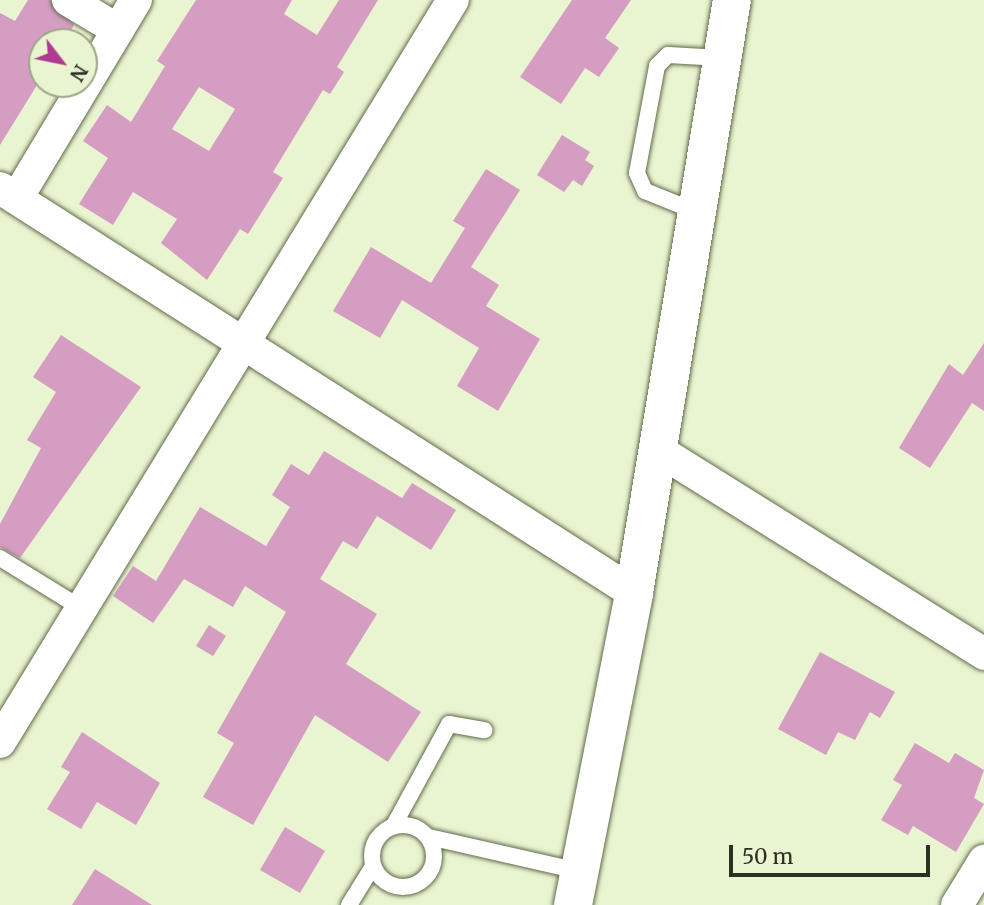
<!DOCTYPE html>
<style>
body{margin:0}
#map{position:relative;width:984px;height:905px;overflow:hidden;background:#e9f4d0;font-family:Merriweather,serif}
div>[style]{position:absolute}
.building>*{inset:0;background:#d59dc2}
.roads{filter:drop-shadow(0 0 2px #616a4a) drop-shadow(0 0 2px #616a4a)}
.lane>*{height:16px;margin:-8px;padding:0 8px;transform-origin:8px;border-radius:8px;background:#fff}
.lane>.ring{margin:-8px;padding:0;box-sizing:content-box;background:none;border:16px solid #fff;border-radius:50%}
.street>*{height:32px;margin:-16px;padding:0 16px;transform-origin:16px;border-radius:16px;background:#fff}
.secondary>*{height:38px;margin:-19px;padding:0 19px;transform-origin:19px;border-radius:19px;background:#fff}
span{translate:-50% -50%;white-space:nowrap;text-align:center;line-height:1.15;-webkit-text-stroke:5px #e9f4d0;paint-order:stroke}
.north{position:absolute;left:28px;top:28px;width:70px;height:70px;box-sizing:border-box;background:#e9f4d0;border:2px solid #9da58a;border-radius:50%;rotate:122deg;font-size:19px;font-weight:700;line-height:28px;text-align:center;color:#2b2f22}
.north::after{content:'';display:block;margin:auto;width:24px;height:32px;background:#b03a91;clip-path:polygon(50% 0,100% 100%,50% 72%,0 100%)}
.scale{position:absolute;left:729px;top:845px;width:201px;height:32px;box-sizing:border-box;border:4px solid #2b2f22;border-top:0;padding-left:9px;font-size:21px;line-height:24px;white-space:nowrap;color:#2b2f22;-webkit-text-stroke:5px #e9f4d0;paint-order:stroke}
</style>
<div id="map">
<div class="building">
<div style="clip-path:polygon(28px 0,50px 0,74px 25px,64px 42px,42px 42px,42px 77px,0 145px,0 13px,15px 21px)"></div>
<div style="clip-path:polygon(evenodd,196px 0,292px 0,284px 14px,317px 35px,339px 0,378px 0,337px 67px,344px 72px,330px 94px,323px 90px,273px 172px,283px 178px,248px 234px,240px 229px,207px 280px,161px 243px,177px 219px,133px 192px,113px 225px,79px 204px,108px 158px,83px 141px,107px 105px,131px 122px,165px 66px,157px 61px,196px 0,199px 87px,235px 109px,209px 151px,172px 129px,199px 87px)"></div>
<div style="clip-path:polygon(572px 0,631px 0,605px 38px,619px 48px,599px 77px,585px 68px,561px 104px,520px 77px)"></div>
<div style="clip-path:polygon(562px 135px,590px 152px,585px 160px,594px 166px,582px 186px,573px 180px,564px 192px,537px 175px)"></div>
<div style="clip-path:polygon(486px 169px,520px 190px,471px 267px,499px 285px,486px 306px,540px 339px,498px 411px,457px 386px,479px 348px,402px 300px,380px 338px,333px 311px,371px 247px,431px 283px,465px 228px,453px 221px)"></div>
<div style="clip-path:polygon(61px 335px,141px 387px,20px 558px,0 547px,0 524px,41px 448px,27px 440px,56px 392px,33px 377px)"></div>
<div style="clip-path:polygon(984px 343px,984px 411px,972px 403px,930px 468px,899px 448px,949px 364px,963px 375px)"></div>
<div style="clip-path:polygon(324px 451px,402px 498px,412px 483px,456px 510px,431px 550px,377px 516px,357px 549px,343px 541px,320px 579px,377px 614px,346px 664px,421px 712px,388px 762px,315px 715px,253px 825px,203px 797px,234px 743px,217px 733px,286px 612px,245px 586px,233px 607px,184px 579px,153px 623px,113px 596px,133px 566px,156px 581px,200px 507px,266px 546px,290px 507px,272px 495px,291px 464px,309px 475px)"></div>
<div style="clip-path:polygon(209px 625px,226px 636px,213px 656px,196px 646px)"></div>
<div style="clip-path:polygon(820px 652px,895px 692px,880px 718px,870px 712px,855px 740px,838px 732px,826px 755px,778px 729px)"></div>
<div style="clip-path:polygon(82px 732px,160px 783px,136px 825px,97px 802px,81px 829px,47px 809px,70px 772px,61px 767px)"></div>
<div style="clip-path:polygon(915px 743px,949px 763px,955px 753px,984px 770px,974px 798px,984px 804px,956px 852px,913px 826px,908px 835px,881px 820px,902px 785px,893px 780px)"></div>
<div style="clip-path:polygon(285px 827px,325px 851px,300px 893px,260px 870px)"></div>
<div style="clip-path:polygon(95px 869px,152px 905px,72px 905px)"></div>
</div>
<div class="roads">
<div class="lane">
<div style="left:697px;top:212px;width:56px;rotate:-158deg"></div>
<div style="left:645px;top:191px;width:20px;rotate:-114deg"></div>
<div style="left:637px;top:173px;width:109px;rotate:-79.4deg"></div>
<div style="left:657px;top:66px;width:16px;rotate:-45deg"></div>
<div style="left:668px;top:55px;width:54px;rotate:3.2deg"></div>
<div style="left:0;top:558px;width:95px;rotate:31.7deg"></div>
<div class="ring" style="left:372px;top:825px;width:46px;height:46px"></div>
<div style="left:394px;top:825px;width:115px;rotate:-61.4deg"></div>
<div style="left:449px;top:724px;width:36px;rotate:10deg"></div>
<div style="left:429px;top:837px;width:154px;rotate:12.8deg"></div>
<div style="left:349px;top:905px;width:46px;rotate:-58.4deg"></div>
</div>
<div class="street">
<div style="left:68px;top:0;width:58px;rotate:31deg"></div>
<div style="left:0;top:188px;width:752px;rotate:32.57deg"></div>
<div style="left:17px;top:198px;width:231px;rotate:-59deg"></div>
<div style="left:658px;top:450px;width:385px;rotate:32deg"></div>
<div style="left:0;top:742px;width:869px;rotate:-58.6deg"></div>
<div style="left:957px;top:905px;width:52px;rotate:-58.5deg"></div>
</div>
<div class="secondary">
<div style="left:573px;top:905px;width:318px;rotate:-78.9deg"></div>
<div style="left:634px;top:593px;width:601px;rotate:-80.62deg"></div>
</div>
</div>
<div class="north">N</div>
<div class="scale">50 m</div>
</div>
